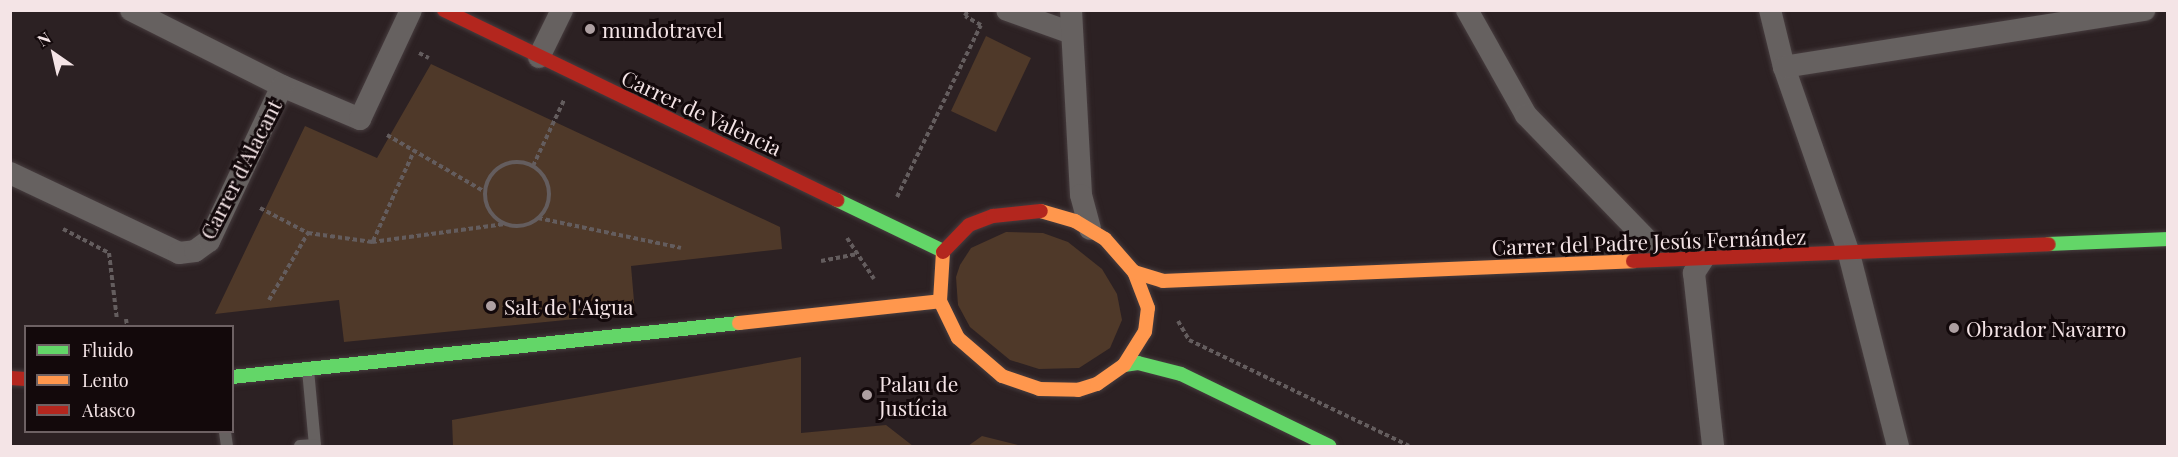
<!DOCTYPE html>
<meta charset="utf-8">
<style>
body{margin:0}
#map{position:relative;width:2178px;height:457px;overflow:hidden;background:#2c2123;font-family:"Playfair Display",serif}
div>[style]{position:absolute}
.green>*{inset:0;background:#4f3929}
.path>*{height:4px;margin-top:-2px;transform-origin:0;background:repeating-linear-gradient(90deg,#645d5e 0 4.5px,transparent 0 7.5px)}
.path>.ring{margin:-2px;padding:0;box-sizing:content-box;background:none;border:4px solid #645d5e;border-radius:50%}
.roads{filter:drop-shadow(0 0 2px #473d3f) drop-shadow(0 0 2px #473d3f)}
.lane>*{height:12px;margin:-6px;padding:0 6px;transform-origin:6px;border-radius:6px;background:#666160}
.street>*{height:22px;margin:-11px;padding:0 11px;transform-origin:11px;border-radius:11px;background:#666160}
.fast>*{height:14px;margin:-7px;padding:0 7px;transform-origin:7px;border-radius:7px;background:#63d668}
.slow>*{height:14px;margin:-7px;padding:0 7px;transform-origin:7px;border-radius:7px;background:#ff974d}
.jam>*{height:14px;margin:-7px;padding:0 7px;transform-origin:7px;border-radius:7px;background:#b3261e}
.dots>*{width:16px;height:16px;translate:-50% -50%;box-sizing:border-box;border:3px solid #13090b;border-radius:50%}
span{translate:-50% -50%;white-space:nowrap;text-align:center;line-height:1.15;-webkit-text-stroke:6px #13090b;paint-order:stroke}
.poi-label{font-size:21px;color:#f4e4e6}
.left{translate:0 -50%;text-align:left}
.street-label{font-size:21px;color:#f4e4e6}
.frame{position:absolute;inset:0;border:12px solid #f4e4e6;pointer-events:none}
.legend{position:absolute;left:24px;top:325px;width:210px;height:108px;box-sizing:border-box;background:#13090b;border:2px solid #6d6163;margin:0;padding:8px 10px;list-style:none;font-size:18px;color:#f4e4e6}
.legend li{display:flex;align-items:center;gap:12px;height:30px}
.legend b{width:30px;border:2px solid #6d6163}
.north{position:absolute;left:24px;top:24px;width:60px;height:60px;-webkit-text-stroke:4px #13090b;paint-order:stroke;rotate:326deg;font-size:16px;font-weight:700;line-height:24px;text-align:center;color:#f4e4e6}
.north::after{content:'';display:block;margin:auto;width:21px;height:27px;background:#f4e4e6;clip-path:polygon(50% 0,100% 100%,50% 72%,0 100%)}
</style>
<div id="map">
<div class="green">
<div style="clip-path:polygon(986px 36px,1031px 58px,996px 132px,951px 111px)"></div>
<div style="clip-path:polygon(431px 64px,780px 227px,782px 249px,631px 266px,635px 313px,344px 342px,339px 300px,215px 314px,305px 126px,377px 158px)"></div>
<div style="clip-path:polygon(1006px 232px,1043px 233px,1068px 242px,1102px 269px,1117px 294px,1122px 320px,1110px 348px,1079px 368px,1039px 369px,1010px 360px,970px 327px,958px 305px,956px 277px,960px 265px,971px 248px)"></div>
<div style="clip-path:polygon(801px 357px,801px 433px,886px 425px,913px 446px,453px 446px,452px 420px)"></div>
<div style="clip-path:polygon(982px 436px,1022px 446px,968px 446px)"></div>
</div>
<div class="path">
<div style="left:419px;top:53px;width:11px;rotate:27deg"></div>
<div style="left:387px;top:135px;width:113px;rotate:30.2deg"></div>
<div class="ring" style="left:485px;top:162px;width:60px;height:60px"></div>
<div style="left:533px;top:166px;width:73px;rotate:-64.8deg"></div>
<div style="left:897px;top:197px;width:191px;rotate:-64deg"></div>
<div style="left:981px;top:25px;width:18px;rotate:-151deg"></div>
<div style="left:965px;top:16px;width:7px;rotate:-63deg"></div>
<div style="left:260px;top:208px;width:54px;rotate:27.5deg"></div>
<div style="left:538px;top:218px;width:146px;rotate:11.8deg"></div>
<div style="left:63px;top:229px;width:52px;rotate:27.6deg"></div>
<div style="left:109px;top:253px;width:67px;rotate:83.2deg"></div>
<div style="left:847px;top:238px;width:49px;rotate:56.6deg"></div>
<div style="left:373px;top:241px;width:99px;rotate:-65.5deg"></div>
<div style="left:821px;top:261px;width:37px;rotate:-11deg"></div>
<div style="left:269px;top:300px;width:78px;rotate:-59.8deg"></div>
<div style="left:308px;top:233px;width:65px;rotate:8deg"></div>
<div style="left:372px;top:242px;width:134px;rotate:-7.7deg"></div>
<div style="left:126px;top:319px;width:7px;rotate:82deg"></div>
<div style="left:1178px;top:321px;width:22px;rotate:60deg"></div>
<div style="left:1189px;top:340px;width:244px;rotate:25.7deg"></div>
</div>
<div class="roads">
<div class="lane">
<div style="left:308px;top:370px;width:76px;rotate:84.7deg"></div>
<div style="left:225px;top:432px;width:14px;rotate:82deg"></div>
<div style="left:300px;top:446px;width:15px;rotate:-4deg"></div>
</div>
<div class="street">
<div style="left:131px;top:10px;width:169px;rotate:26.7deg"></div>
<div style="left:282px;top:86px;width:85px;rotate:22.9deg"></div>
<div style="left:360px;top:119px;width:120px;rotate:-64.9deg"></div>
<div style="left:1007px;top:10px;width:69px;rotate:19.5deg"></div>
<div style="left:1071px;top:10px;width:185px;rotate:86.9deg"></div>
<div style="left:1081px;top:195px;width:35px;rotate:75deg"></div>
<div style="left:1467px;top:10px;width:120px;rotate:60.7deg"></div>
<div style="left:1526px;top:115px;width:174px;rotate:45.9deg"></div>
<div style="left:1770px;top:10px;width:59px;rotate:76.2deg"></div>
<div style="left:1784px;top:67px;width:198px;rotate:70.8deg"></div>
<div style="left:1849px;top:254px;width:198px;rotate:75.7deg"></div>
<div style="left:539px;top:57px;width:52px;rotate:-63.9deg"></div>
<div style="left:1784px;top:67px;width:365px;rotate:-9deg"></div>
<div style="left:10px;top:173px;width:187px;rotate:25.3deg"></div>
<div style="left:179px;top:253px;width:16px;rotate:-7deg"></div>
<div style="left:195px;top:251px;width:17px;rotate:-36deg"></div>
<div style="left:209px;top:241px;width:171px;rotate:-64.8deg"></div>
<div style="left:1703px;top:259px;width:17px;rotate:123deg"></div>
<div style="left:1694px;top:273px;width:174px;rotate:83.7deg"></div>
</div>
<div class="fast">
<div style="left:837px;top:200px;width:118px;rotate:25.7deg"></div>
<div style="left:2049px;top:244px;width:119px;rotate:-2.4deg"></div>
<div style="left:1124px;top:365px;width:14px;rotate:-8deg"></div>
<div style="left:1138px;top:363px;width:44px;rotate:14.3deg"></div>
<div style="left:1181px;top:374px;width:165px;rotate:25.9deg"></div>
<div style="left:232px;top:377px;width:510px;rotate:-6.08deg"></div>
</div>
<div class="slow">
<div style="left:943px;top:252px;width:49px;rotate:93.5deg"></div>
<div style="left:940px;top:301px;width:41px;rotate:64.1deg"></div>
<div style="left:958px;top:338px;width:58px;rotate:40.8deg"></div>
<div style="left:1002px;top:376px;width:39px;rotate:19deg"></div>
<div style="left:1039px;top:389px;width:39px;rotate:1deg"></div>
<div style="left:1078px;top:390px;width:20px;rotate:-18deg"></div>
<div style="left:1097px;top:384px;width:33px;rotate:-35deg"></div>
<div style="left:1124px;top:365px;width:39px;rotate:-58deg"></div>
<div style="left:1145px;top:332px;width:24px;rotate:-83deg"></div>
<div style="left:1148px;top:308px;width:39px;rotate:-111deg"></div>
<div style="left:1134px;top:272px;width:44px;rotate:-131.3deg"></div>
<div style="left:1105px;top:239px;width:35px;rotate:-149deg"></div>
<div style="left:1075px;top:221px;width:35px;rotate:-164deg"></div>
<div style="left:1134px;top:272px;width:30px;rotate:17deg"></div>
<div style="left:1163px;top:281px;width:470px;rotate:-2.4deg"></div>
<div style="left:739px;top:323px;width:202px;rotate:-6.2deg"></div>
</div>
<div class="jam">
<div style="left:444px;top:10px;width:437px;rotate:25.8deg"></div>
<div style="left:943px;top:252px;width:37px;rotate:-46deg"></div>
<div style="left:969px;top:225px;width:26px;rotate:-21deg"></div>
<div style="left:993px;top:216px;width:48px;rotate:-5.9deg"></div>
<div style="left:1633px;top:261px;width:416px;rotate:-2.3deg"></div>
<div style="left:10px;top:378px;width:16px;rotate:4deg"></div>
</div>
</div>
<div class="dots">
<div style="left:590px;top:29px;background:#aea0a2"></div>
<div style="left:491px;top:306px;background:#aea0a2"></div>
<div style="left:1954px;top:328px;background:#aea0a2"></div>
<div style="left:867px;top:395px;background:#aea0a2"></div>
</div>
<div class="poi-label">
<span class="left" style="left:602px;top:29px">mundotravel</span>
<span class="left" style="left:504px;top:306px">Salt de l'Aigua</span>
<span class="left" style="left:1966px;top:328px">Obrador Navarro</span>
<span class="left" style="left:879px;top:395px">Palau de<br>Justícia</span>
</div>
<div class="street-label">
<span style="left:702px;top:112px;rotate:25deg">Carrer de València</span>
<span style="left:240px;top:169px;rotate:-63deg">Carrer d'Alacant</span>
<span style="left:1649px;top:241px;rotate:-2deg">Carrer del Padre Jesús Fernández</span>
</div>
<div class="frame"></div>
<ul class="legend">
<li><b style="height:8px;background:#63d668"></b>Fluido</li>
<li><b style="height:8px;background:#ff974d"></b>Lento</li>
<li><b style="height:8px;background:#b3261e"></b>Atasco</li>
</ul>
<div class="north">N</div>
</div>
